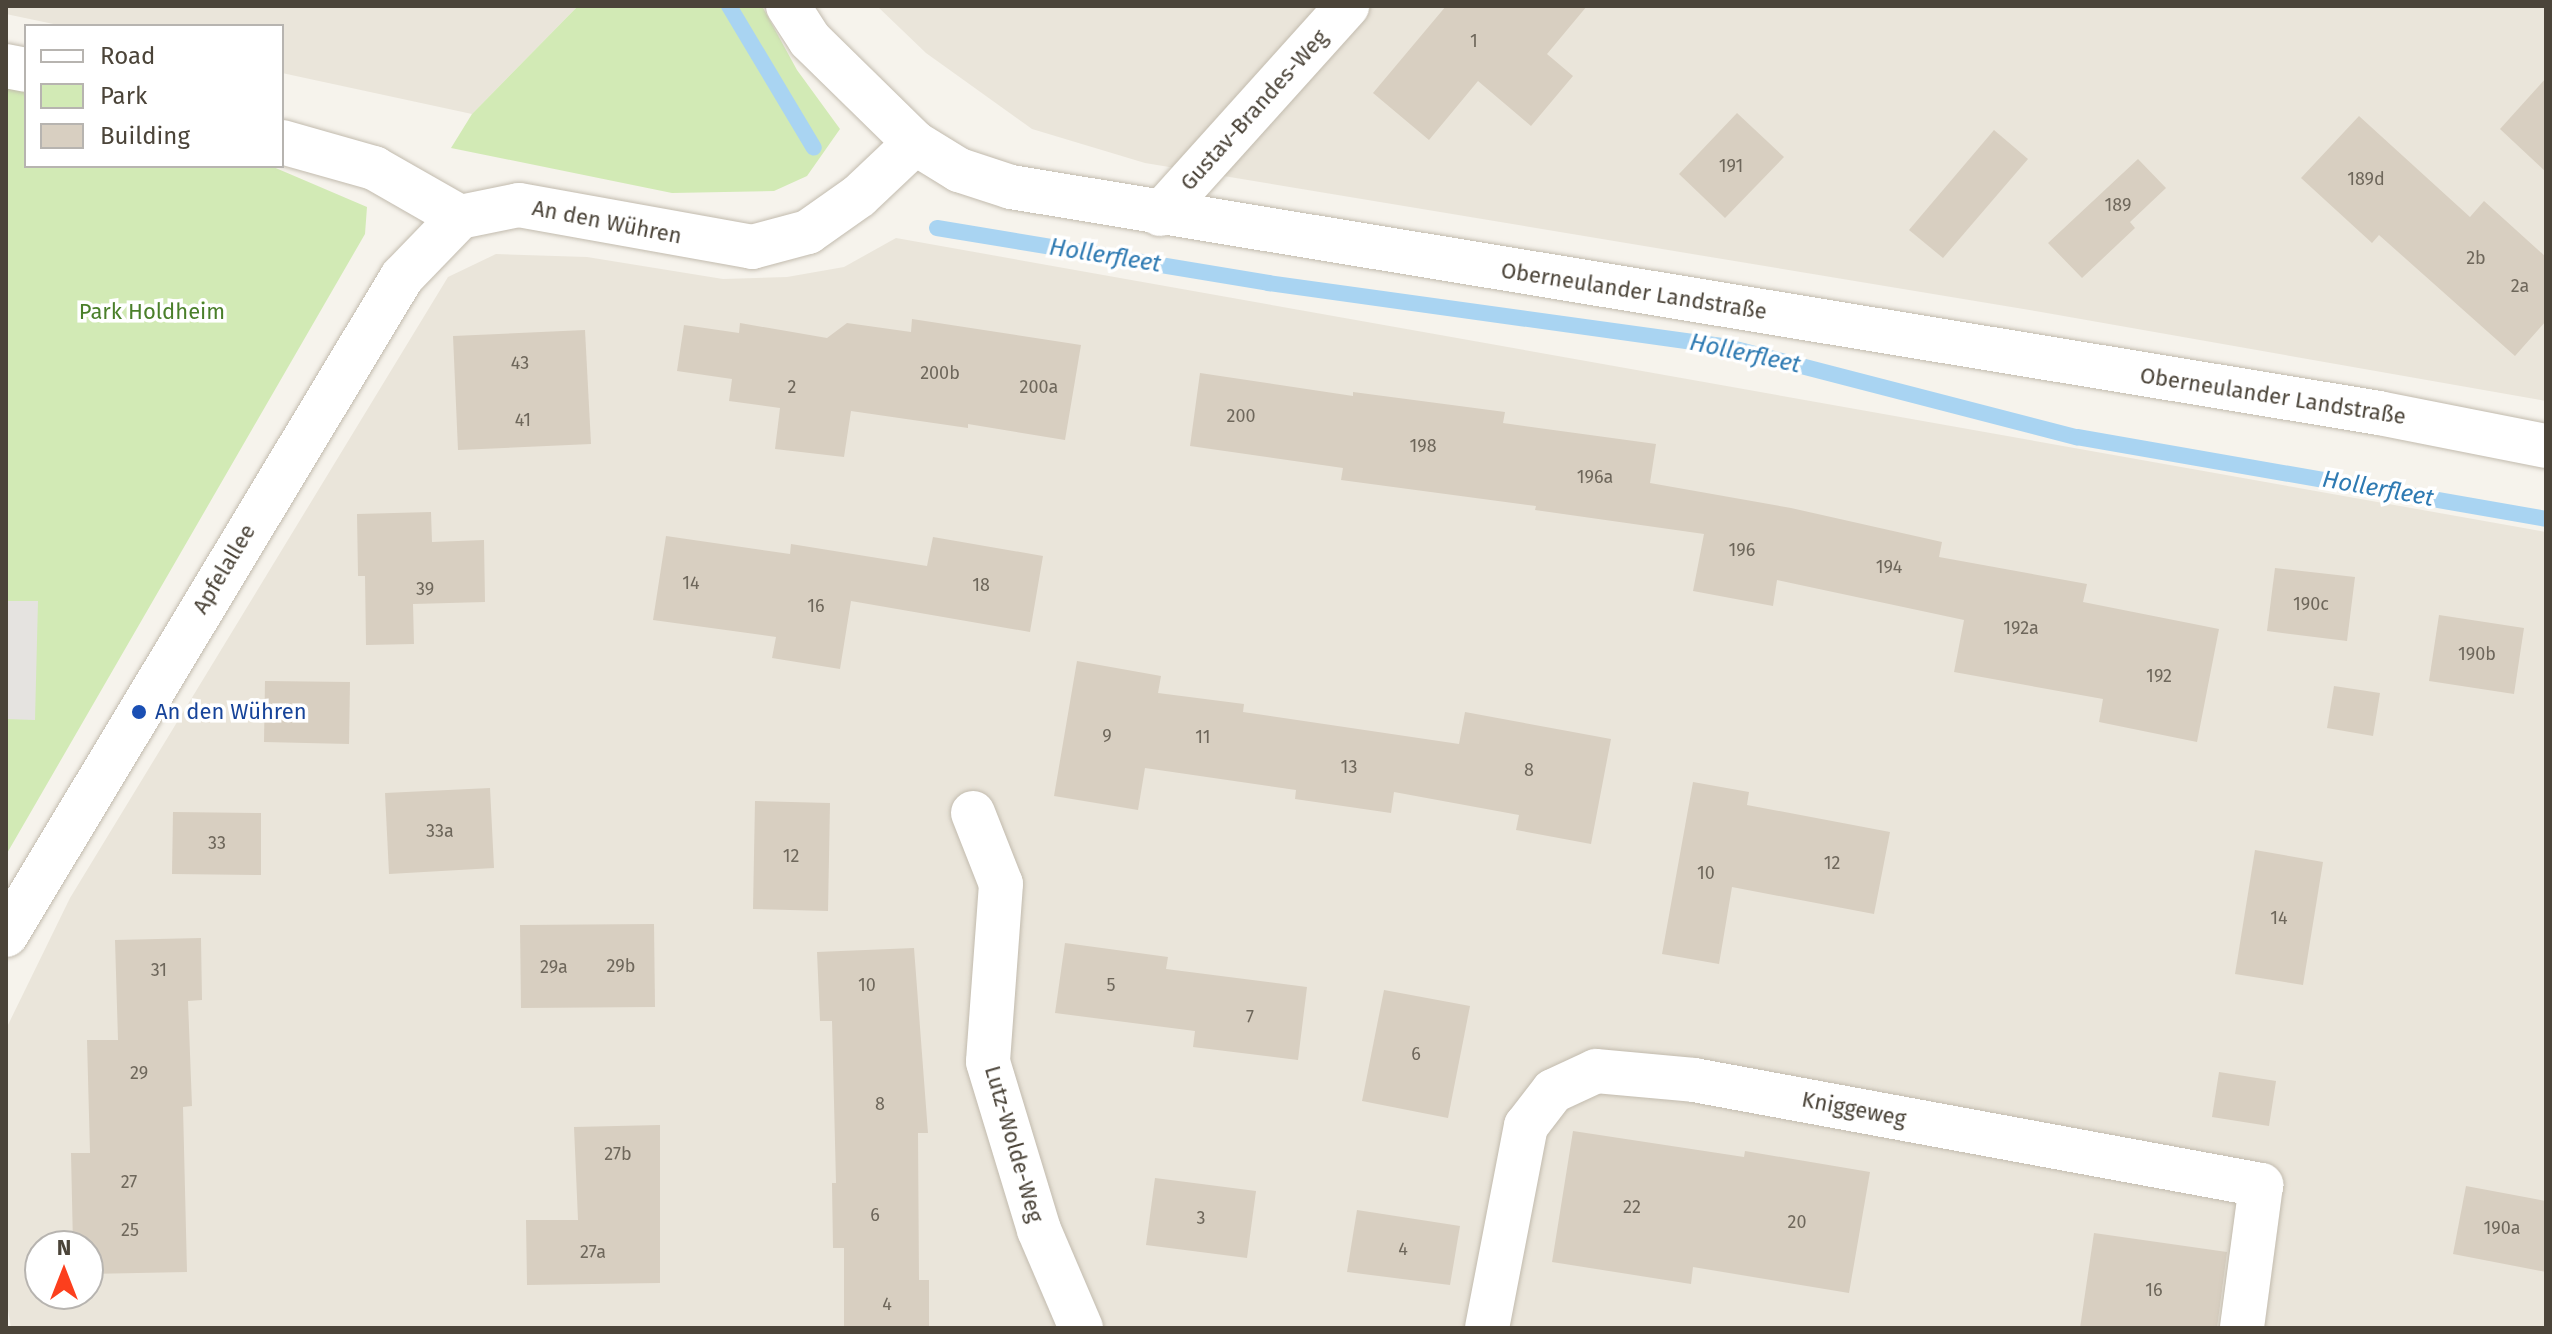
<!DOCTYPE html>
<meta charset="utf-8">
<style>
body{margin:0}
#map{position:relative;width:2552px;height:1334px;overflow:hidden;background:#f6f3ec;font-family:"Fira Sans",sans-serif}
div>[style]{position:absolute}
.residential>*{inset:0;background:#eae5da}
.green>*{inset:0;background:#d2eab5}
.parking>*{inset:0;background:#e5e3e0}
.stream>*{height:16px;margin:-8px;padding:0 8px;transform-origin:8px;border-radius:8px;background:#a9d4f2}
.building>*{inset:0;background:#d8cfc1}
.roads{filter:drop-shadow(0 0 2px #c2bbae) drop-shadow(0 0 2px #c2bbae)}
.minor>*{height:44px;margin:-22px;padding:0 22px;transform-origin:22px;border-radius:22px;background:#fff}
.dots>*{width:22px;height:22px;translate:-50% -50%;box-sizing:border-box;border:4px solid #fff;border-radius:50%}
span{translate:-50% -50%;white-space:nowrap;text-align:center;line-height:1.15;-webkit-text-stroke:7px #fff;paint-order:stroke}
.number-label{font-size:18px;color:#6e675b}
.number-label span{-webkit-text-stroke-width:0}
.street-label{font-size:22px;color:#4b4439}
.park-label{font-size:22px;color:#4a7f2a}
.transit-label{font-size:22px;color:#164399}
.left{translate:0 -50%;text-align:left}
.water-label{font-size:24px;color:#2e7ab2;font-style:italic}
.frame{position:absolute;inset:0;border:8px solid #4b4439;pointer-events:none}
.legend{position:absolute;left:24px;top:24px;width:260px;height:144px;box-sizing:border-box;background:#fff;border:2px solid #b7b4b0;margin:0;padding:10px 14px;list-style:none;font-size:24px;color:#4b4439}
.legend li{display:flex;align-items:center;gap:16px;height:40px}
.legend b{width:40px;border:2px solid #b7b4b0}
.north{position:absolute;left:24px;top:1230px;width:80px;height:80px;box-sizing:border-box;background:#fff;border:2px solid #b7b4b0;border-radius:50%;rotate:0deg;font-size:22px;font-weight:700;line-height:32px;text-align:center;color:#4b4439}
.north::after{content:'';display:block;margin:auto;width:28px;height:36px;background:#fc3f1d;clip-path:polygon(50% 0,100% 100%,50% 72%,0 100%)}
</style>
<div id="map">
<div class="residential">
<div style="clip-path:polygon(6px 6px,578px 6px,472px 114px,282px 73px,282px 26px,63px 26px,6px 14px)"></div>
<div style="clip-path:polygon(877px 6px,2546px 6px,2546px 401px,2041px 312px,1145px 163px,1032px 129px,926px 53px)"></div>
<div style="clip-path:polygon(evenodd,896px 238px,2546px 532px,2546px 1328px,11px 1328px,6px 1299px,6px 1029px,70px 898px,448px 277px,496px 254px,587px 257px,723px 279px,787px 277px,844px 267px,896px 238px,40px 1246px,88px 1246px,88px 1294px,40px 1294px,40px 1246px)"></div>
</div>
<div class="green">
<div style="clip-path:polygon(578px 6px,762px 6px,797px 70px,840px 129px,807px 176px,774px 191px,672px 193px,451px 148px,472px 114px)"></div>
<div style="clip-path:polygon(6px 76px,26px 81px,26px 166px,271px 166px,367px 207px,365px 234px,6px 855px)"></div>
</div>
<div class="parking">
<div style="clip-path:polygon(6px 601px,38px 601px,35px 720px,6px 719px)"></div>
</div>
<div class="stream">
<div style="left:729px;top:6px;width:165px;rotate:59.1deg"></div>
<div style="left:937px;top:228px;width:336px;rotate:9.4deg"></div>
<div style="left:1268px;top:283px;width:460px;rotate:7.9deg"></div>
<div style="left:1724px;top:346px;width:365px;rotate:14.5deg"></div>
<div style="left:2077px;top:437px;width:476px;rotate:9.9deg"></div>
</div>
<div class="building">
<div style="clip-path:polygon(1446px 6px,1587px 6px,1547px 54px,1573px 76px,1531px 126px,1478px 81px,1429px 140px,1373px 93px)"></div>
<div style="clip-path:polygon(2546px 78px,2546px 172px,2500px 129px)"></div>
<div style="clip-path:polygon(1737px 113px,1784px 157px,1725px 218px,1679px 174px)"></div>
<div style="clip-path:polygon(2359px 116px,2470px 217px,2484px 201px,2546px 257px,2546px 321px,2515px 356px,2379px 235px,2372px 243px,2301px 178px)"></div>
<div style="clip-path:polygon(1994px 130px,2028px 159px,1943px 258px,1909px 230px)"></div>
<div style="clip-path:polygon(2138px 159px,2166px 188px,2130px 222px,2135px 228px,2082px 278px,2048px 243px)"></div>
<div style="clip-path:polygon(912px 319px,1081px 345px,1065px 440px,968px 424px,968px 428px,851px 411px,844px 457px,775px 449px,780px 408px,729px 401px,732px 379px,677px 371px,684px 325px,739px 333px,740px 323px,827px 338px,847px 323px,911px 332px)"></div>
<div style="clip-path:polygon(585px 330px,591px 444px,458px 450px,453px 336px)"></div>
<div style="clip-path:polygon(1200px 373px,1353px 396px,1353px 392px,1505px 412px,1503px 423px,1656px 444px,1650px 483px,1791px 508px,1942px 542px,1939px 557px,2087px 584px,2083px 602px,2219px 629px,2197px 742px,2099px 722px,2103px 699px,1954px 672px,1964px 620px,1777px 580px,1773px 606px,1693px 591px,1704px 534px,1535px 510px,1536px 506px,1341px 480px,1343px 468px,1190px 446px)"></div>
<div style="clip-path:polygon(431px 512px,432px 542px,484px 540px,485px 602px,413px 604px,414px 644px,366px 645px,365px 576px,358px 576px,357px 514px)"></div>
<div style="clip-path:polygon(666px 536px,790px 554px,791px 544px,927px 566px,933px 537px,1043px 556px,1030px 632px,851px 601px,840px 669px,772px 658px,776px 637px,653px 620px)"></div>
<div style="clip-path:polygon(2275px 568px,2355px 577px,2347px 641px,2267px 631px)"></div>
<div style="clip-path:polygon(2439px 615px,2524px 628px,2514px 694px,2429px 681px)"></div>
<div style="clip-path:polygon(1077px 661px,1161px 676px,1158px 693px,1244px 704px,1243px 712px,1459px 744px,1465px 712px,1611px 739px,1591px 844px,1516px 830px,1519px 815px,1394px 792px,1391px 813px,1295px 799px,1296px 790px,1145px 768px,1138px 810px,1054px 796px)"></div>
<div style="clip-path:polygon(265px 681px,350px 682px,349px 744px,264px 742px)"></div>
<div style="clip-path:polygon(2334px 686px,2380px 693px,2373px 736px,2327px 728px)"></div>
<div style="clip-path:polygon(1693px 782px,1749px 792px,1747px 805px,1890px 832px,1874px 914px,1732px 887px,1719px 964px,1662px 954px)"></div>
<div style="clip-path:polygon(490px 788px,494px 868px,389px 874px,385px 793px)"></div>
<div style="clip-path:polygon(755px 801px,830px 803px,828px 911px,753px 909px)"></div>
<div style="clip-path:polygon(173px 812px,261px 813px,261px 875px,172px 874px)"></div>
<div style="clip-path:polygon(2255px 850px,2323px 862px,2303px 985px,2235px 974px)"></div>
<div style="clip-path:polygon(654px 924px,655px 1007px,521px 1008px,520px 925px)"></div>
<div style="clip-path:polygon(201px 938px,202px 1000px,188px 1001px,192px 1106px,183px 1107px,187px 1272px,88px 1274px,88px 1246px,73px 1246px,71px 1153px,90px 1153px,87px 1040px,118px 1040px,115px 940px)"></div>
<div style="clip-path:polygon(1065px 943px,1168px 957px,1166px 969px,1307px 987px,1298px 1060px,1193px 1047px,1195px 1031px,1055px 1013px)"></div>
<div style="clip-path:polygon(914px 948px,928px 1133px,918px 1133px,919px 1280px,929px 1280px,929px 1328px,844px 1328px,844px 1248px,833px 1248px,832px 1183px,836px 1183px,832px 1021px,820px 1021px,817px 952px)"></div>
<div style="clip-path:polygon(1384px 990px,1470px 1006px,1448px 1118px,1362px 1101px)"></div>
<div style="clip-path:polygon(2219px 1072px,2276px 1081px,2269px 1126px,2212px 1117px)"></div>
<div style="clip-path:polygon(660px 1125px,660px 1283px,527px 1285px,526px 1220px,578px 1220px,574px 1127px)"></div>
<div style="clip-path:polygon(1573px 1131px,1744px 1157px,1745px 1151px,1870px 1172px,1849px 1293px,1693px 1267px,1691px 1284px,1552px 1262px)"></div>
<div style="clip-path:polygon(1155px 1178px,1256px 1191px,1247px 1258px,1146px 1245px)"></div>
<div style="clip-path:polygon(2466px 1186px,2546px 1201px,2546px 1272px,2453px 1254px)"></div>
<div style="clip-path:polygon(1357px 1210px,1460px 1226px,1450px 1285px,1347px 1272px)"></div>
<div style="clip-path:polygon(2094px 1233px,2227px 1252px,2217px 1328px,2080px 1328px)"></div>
</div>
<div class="roads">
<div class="minor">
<div style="left:788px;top:6px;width:40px;rotate:57.1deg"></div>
<div style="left:810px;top:40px;width:147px;rotate:44.4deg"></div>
<div style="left:915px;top:143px;width:52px;rotate:31.5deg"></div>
<div style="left:959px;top:170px;width:55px;rotate:18.1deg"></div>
<div style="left:1011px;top:187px;width:1387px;rotate:9.38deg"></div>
<div style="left:2379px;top:413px;width:170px;rotate:11.2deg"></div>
<div style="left:6px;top:66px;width:20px;rotate:11deg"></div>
<div style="left:282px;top:142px;width:96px;rotate:15.8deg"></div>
<div style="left:374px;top:168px;width:99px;rotate:29.7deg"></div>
<div style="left:460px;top:217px;width:60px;rotate:-11.5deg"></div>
<div style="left:519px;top:205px;width:237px;rotate:10.2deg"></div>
<div style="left:752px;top:247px;width:58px;rotate:-15deg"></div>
<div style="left:808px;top:232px;width:62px;rotate:-35.2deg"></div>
<div style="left:859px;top:196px;width:77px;rotate:-43.4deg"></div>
<div style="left:1160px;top:214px;width:280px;rotate:-48deg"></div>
<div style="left:973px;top:813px;width:76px;rotate:68.5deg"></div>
<div style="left:1001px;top:884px;width:178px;rotate:94.2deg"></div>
<div style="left:988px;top:1062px;width:176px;rotate:73.1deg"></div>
<div style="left:1039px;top:1230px;width:107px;rotate:66.8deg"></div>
<div style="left:6px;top:935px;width:768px;rotate:-58.96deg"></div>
<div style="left:402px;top:277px;width:83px;rotate:-46deg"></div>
<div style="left:1487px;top:1328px;width:206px;rotate:-79.1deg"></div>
<div style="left:1526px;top:1126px;width:44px;rotate:-52.4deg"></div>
<div style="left:1553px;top:1091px;width:47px;rotate:-24.9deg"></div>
<div style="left:1596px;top:1071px;width:98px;rotate:5.2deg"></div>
<div style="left:1694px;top:1080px;width:577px;rotate:10.49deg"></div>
<div style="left:2261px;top:1185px;width:144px;rotate:97.6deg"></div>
</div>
</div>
<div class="dots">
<div style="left:139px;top:712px;background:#1a4fb4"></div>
</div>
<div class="number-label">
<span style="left:1474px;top:41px">1</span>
<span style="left:1731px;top:166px">191</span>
<span style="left:2366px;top:179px">189d</span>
<span style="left:2118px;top:205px">189</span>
<span style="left:2476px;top:258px">2b</span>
<span style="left:2520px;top:286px">2a</span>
<span style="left:520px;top:363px">43</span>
<span style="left:940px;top:373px">200b</span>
<span style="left:792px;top:387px">2</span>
<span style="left:1039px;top:387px">200a</span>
<span style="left:1241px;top:416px">200</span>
<span style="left:523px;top:420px">41</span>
<span style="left:1423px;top:446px">198</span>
<span style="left:1595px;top:477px">196a</span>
<span style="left:1742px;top:550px">196</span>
<span style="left:1889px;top:567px">194</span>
<span style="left:691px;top:583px">14</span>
<span style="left:981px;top:585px">18</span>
<span style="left:425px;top:589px">39</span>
<span style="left:2311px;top:604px">190c</span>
<span style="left:816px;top:606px">16</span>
<span style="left:2021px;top:628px">192a</span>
<span style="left:2477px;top:654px">190b</span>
<span style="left:2159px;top:676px">192</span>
<span style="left:1107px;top:736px">9</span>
<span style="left:1203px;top:737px">11</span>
<span style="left:1349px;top:767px">13</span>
<span style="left:1529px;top:770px">8</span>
<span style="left:440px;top:831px">33a</span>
<span style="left:217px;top:843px">33</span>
<span style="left:791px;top:856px">12</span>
<span style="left:1832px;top:863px">12</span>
<span style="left:1706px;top:873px">10</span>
<span style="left:2279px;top:918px">14</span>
<span style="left:621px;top:966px">29b</span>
<span style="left:554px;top:967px">29a</span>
<span style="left:159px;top:970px">31</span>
<span style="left:867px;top:985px">10</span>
<span style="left:1111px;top:985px">5</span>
<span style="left:1250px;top:1017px">7</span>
<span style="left:1416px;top:1054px">6</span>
<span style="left:139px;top:1073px">29</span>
<span style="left:880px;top:1104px">8</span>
<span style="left:618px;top:1154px">27b</span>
<span style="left:129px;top:1182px">27</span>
<span style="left:1632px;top:1207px">22</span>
<span style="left:875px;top:1215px">6</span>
<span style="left:1201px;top:1218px">3</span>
<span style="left:1797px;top:1222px">20</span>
<span style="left:2502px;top:1228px">190a</span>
<span style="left:130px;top:1230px">25</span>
<span style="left:1403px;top:1249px">4</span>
<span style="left:593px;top:1252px">27a</span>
<span style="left:2154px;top:1290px">16</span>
<span style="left:887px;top:1304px">4</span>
</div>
<div class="street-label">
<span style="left:1254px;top:110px;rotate:-48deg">Gustav-Brandes-Weg</span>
<span style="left:607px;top:222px;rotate:11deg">An den Wühren</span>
<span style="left:1634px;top:291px;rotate:9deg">Oberneulander Landstraße</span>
<span style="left:2273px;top:396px;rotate:9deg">Oberneulander Landstraße</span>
<span style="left:224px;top:569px;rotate:-59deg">Apfelallee</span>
<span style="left:1854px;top:1109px;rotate:11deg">Kniggeweg</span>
<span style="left:1014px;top:1144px;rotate:74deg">Lutz-Wolde-Weg</span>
</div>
<div class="park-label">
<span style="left:152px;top:312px">Park Holdheim</span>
</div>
<div class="transit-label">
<span class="left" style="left:155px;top:712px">An den Wühren</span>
</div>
<div class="water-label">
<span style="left:1105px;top:256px;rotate:9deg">Hollerfleet</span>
<span style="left:1745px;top:354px;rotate:12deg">Hollerfleet</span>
<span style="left:2378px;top:489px;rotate:10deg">Hollerfleet</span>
</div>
<div class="frame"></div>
<ul class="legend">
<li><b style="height:10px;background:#fff"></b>Road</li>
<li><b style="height:22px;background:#d2eab5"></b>Park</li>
<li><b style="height:22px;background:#d8cfc1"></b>Building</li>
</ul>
<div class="north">N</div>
</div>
